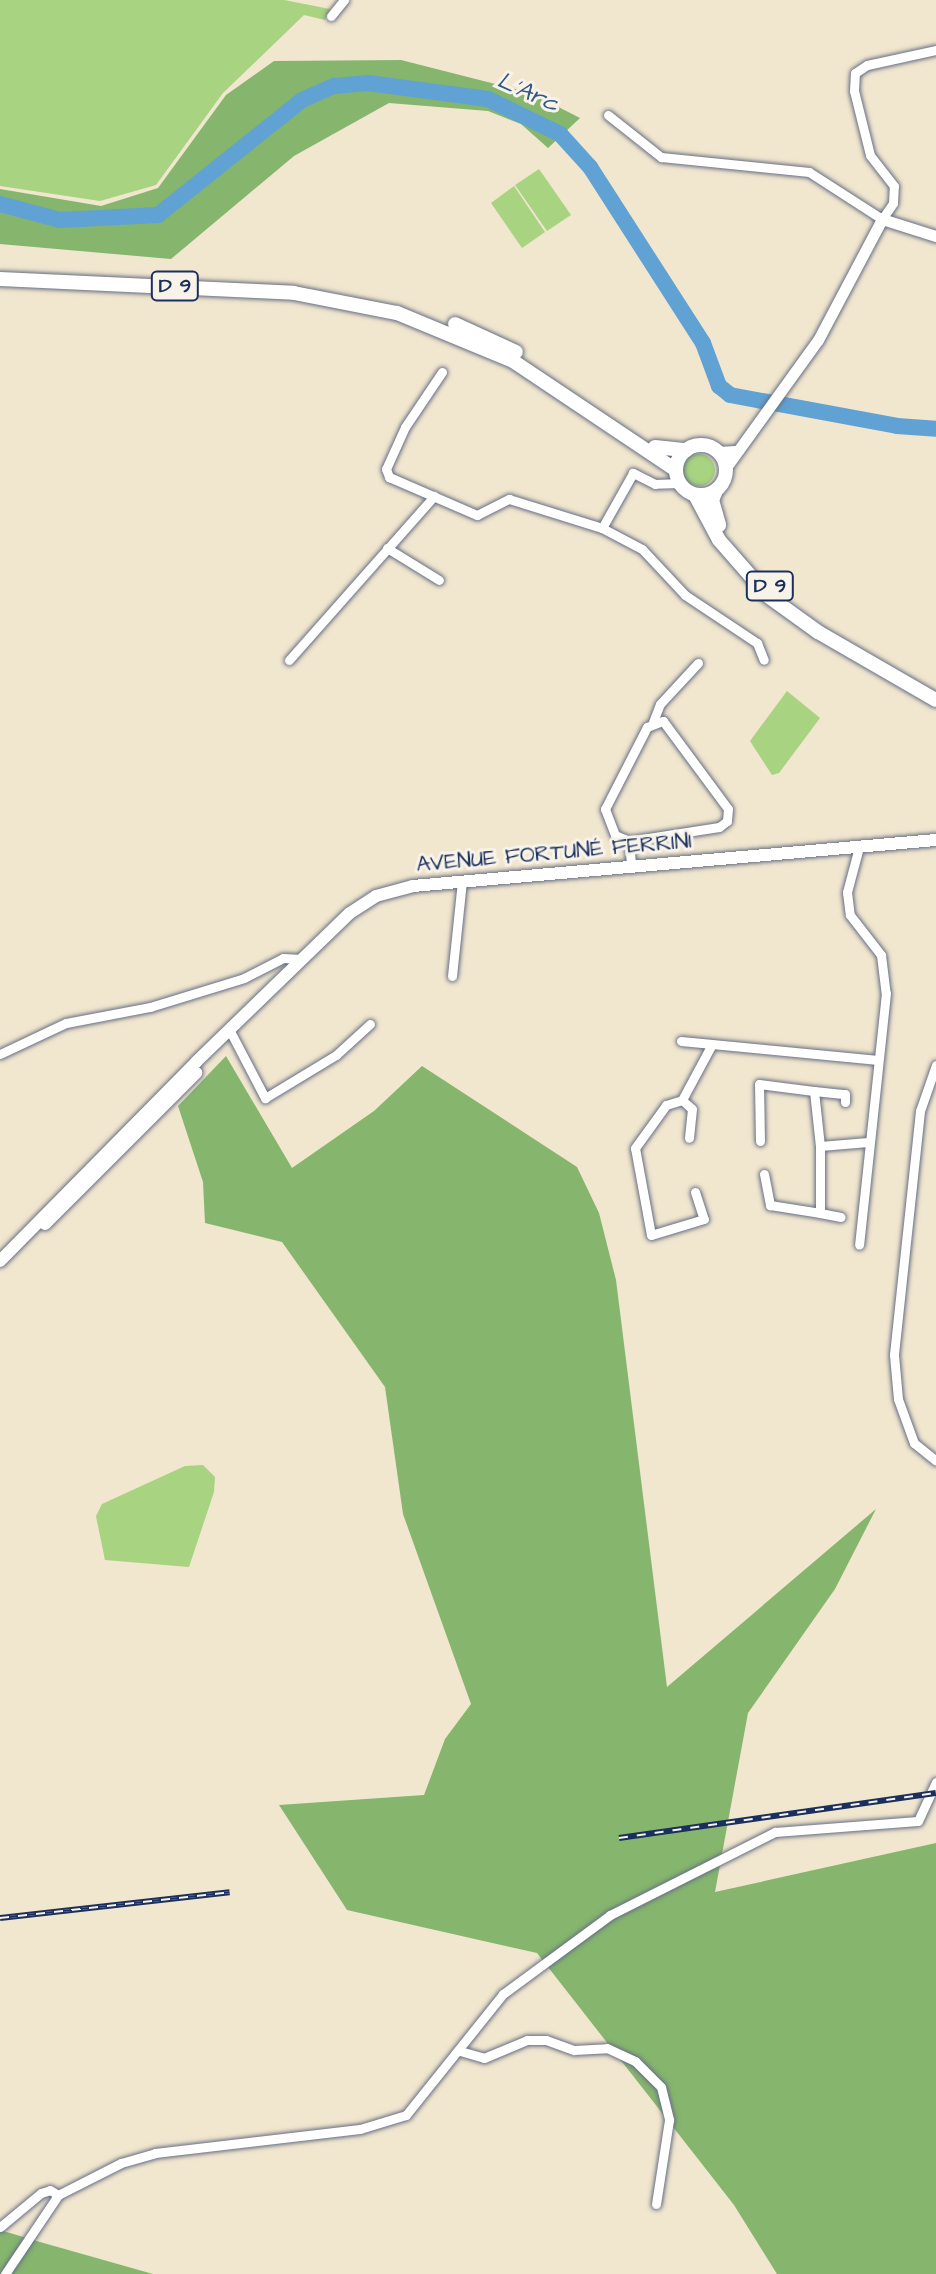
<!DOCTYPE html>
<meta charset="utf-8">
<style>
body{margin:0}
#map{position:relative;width:936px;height:2274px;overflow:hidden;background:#f1e6ce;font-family:"Architects Daughter",sans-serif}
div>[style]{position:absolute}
.green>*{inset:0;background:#a8d380}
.round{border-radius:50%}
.forest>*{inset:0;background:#86b56e}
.river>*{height:16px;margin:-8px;padding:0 8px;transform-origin:8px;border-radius:8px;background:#5fa2d3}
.roads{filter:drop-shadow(0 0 2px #666f85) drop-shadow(0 0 2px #666f85)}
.minor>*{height:9px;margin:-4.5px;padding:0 4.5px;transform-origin:4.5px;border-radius:4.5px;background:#fff}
.tertiary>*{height:11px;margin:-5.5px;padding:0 5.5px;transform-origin:5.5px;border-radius:5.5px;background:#fff}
.secondary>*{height:12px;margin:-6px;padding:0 6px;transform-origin:6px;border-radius:6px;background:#fff}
.primary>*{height:14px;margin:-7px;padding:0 7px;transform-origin:7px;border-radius:7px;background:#fff}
.primary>.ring{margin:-7px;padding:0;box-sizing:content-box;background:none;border:14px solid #fff;border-radius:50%}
.rail>*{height:6px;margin-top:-3px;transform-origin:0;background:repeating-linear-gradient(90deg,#f7f3e8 0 9px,#1b2f5e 0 18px);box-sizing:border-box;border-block:2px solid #1b2f5e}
span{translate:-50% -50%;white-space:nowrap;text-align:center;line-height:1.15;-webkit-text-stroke:6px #f7f3e8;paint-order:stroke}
.shield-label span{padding:2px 6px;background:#f7f3e8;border:2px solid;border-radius:6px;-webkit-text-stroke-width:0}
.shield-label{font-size:20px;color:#1b2f5e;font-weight:700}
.street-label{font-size:22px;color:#1b2f5e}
.water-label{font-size:24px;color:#335787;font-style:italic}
</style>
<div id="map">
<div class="green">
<div style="clip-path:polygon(0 0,284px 0,330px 9px,325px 20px,304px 15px,223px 93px,156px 185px,100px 201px,0 186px)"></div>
<div style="clip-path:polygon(539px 169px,571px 215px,547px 231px,515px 185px)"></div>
<div style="clip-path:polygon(514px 186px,545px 232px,522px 248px,491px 203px)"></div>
<div class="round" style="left:683px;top:454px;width:32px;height:32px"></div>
<div style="clip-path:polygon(787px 691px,820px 718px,779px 773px,772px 775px,750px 741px)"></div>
<div style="clip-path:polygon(203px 1465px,215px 1477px,214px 1492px,189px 1567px,105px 1560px,96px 1516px,102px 1504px,185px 1466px)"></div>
</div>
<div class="forest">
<div style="clip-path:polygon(401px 60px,531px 93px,580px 118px,548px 148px,521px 124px,488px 111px,389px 103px,294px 156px,171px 259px,0 244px,0 189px,101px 206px,158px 188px,226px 95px,274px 61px)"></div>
<div style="clip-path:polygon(226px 1056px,292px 1168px,374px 1111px,422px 1066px,577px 1167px,599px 1213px,616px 1280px,667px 1687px,876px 1509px,835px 1589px,748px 1713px,715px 1892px,936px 1843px,936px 2274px,777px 2274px,734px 2205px,537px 1953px,347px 1910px,279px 1805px,424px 1795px,445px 1739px,471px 1704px,403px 1514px,385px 1387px,282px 1242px,205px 1223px,203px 1182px,178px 1106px)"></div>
<div style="clip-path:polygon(0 2230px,40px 2242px,153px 2274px,0 2274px)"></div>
</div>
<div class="river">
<div style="left:0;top:204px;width:62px;rotate:14.9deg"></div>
<div style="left:60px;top:220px;width:98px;rotate:-2.9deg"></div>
<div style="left:158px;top:215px;width:184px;rotate:-38.6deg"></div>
<div style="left:302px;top:100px;width:35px;rotate:-24deg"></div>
<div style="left:334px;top:86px;width:34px;rotate:-5deg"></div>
<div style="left:368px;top:83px;width:121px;rotate:7.6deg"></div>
<div style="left:488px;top:99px;width:80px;rotate:25.9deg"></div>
<div style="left:560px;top:134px;width:45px;rotate:47.7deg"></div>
<div style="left:590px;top:167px;width:209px;rotate:57.3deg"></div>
<div style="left:703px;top:343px;width:46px;rotate:69.6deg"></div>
<div style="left:719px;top:386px;width:14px;rotate:39deg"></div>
<div style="left:730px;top:395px;width:170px;rotate:10.5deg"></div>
<div style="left:897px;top:426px;width:39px;rotate:4deg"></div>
</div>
<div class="roads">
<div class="minor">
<div style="left:331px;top:16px;width:21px;rotate:-51deg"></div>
<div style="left:608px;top:115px;width:68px;rotate:38.4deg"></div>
<div style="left:661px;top:157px;width:149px;rotate:5.8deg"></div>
<div style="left:809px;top:172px;width:87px;rotate:32.8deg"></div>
<div style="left:882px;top:219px;width:19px;rotate:-55deg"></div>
<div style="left:893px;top:203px;width:17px;rotate:-87deg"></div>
<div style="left:894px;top:186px;width:39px;rotate:-128deg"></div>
<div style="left:870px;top:155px;width:66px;rotate:-104deg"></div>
<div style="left:854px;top:91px;width:18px;rotate:-87deg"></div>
<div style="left:855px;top:73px;width:14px;rotate:-34deg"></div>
<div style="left:867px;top:65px;width:71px;rotate:-12.3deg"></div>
<div style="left:442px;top:372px;width:66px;rotate:123.9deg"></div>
<div style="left:405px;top:427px;width:46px;rotate:114.3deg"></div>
<div style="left:386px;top:469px;width:9px;rotate:69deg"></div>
<div style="left:389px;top:477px;width:96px;rotate:23.4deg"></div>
<div style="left:477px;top:515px;width:36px;rotate:-27deg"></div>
<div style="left:509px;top:499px;width:97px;rotate:17.3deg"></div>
<div style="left:680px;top:483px;width:25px;rotate:178deg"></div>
<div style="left:655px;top:484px;width:25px;rotate:-153deg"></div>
<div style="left:633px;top:473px;width:63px;rotate:119.4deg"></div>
<div style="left:602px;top:528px;width:45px;rotate:27.7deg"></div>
<div style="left:642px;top:549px;width:63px;rotate:46.9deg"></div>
<div style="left:685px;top:595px;width:87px;rotate:33.7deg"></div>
<div style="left:757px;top:643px;width:18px;rotate:68deg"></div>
<div style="left:387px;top:548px;width:61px;rotate:31.6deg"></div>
<div style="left:289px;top:660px;width:219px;rotate:-48.5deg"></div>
<div style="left:663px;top:721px;width:109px;rotate:53.5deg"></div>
<div style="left:728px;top:809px;width:12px;rotate:95deg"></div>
<div style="left:727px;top:821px;width:10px;rotate:143deg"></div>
<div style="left:719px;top:827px;width:91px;rotate:171.2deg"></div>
<div style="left:629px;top:841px;width:15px;rotate:-157deg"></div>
<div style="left:615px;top:835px;width:28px;rotate:-111deg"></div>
<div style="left:605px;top:809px;width:92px;rotate:-62.9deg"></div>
<div style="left:647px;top:727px;width:17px;rotate:-21deg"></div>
<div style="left:653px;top:722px;width:19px;rotate:-69deg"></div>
<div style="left:660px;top:704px;width:56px;rotate:-47.2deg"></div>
<div style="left:629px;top:841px;width:24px;rotate:85deg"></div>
<div style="left:859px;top:847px;width:47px;rotate:104.9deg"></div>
<div style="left:847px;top:892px;width:23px;rotate:83deg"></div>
<div style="left:850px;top:915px;width:51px;rotate:52.2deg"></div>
<div style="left:881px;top:955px;width:38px;rotate:83deg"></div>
<div style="left:886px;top:993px;width:253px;rotate:96.1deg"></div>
<div style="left:452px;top:976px;width:96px;rotate:-84deg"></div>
<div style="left:230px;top:1031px;width:76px;rotate:62.4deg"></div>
<div style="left:265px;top:1098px;width:83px;rotate:-31.2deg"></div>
<div style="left:336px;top:1055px;width:46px;rotate:-42.4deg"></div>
<div style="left:681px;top:1041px;width:198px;rotate:5.5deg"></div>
<div style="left:0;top:1054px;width:73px;rotate:-25.2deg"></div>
<div style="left:66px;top:1023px;width:86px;rotate:-10.8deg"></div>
<div style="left:150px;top:1007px;width:98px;rotate:-17.1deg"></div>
<div style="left:244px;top:978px;width:44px;rotate:-27.1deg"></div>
<div style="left:283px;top:958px;width:19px;rotate:3deg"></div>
<div style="left:936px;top:1065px;width:49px;rotate:109.2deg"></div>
<div style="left:920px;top:1111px;width:245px;rotate:96.1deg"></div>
<div style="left:894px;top:1355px;width:44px;rotate:84.8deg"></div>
<div style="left:898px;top:1399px;width:47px;rotate:70deg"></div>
<div style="left:914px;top:1443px;width:28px;rotate:39deg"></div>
<div style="left:814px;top:1091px;width:31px;rotate:6deg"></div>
<div style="left:845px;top:1094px;width:8px;rotate:90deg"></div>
<div style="left:682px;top:1100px;width:13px;rotate:42deg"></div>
<div style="left:692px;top:1109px;width:29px;rotate:96deg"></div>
<div style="left:760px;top:1141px;width:57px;rotate:-91deg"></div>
<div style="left:759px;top:1084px;width:55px;rotate:7.3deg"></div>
<div style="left:814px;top:1091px;width:55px;rotate:83.8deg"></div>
<div style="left:764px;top:1174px;width:32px;rotate:79deg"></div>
<div style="left:770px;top:1205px;width:51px;rotate:9.1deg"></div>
<div style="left:820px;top:1213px;width:67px;rotate:-90deg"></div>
<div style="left:820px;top:1146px;width:48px;rotate:-4.8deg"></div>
<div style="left:695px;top:1192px;width:28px;rotate:72deg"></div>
<div style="left:704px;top:1219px;width:55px;rotate:163.2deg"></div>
<div style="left:651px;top:1235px;width:88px;rotate:-100.4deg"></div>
<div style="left:635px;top:1148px;width:53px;rotate:-54.2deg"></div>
<div style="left:666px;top:1105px;width:17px;rotate:-17deg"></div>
<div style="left:682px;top:1100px;width:61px;rotate:-61.8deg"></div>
<div style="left:820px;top:1213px;width:21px;rotate:11deg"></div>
<div style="left:460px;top:2051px;width:25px;rotate:16deg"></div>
<div style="left:484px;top:2058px;width:47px;rotate:-22.7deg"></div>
<div style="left:527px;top:2040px;width:19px"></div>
<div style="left:546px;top:2040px;width:30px;rotate:20deg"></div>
<div style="left:574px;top:2050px;width:33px;rotate:-3deg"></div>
<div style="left:607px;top:2048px;width:31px;rotate:25deg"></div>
<div style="left:635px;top:2061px;width:37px;rotate:45deg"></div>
<div style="left:661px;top:2087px;width:34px;rotate:76deg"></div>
<div style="left:669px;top:2120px;width:85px;rotate:98.8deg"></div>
<div style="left:0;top:2227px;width:53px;rotate:-39.7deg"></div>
<div style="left:41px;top:2193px;width:9px;rotate:-18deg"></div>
<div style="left:50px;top:2190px;width:9px;rotate:32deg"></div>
<div style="left:58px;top:2195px;width:71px;rotate:-26.9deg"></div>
<div style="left:121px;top:2163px;width:35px;rotate:-16deg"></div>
<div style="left:155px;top:2153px;width:206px;rotate:-6.7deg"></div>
<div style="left:360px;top:2129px;width:48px;rotate:-16.9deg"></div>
<div style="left:406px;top:2115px;width:155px;rotate:-51.3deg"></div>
<div style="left:503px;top:1994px;width:133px;rotate:-36.4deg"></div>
<div style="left:610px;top:1915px;width:185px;rotate:-26.7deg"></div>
<div style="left:775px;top:1832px;width:143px;rotate:-4.4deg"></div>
<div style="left:918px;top:1821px;width:43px;rotate:-65.2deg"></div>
<div style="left:5px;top:2274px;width:95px;rotate:-56.1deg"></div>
</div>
<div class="tertiary">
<div style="left:719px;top:452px;width:16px;rotate:-4deg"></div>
<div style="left:727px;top:466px;width:155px;rotate:-54.2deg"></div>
<div style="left:818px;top:340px;width:137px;rotate:-62.1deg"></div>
<div style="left:882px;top:219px;width:57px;rotate:17.5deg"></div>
</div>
<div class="secondary">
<div style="left:45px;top:1224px;width:214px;rotate:-45deg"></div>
<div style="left:0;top:1261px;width:279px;rotate:-45.4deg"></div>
<div style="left:196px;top:1062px;width:214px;rotate:-44.1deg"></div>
<div style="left:350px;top:913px;width:31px;rotate:-33deg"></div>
<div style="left:376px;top:896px;width:38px;rotate:-15deg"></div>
<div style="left:413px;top:886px;width:525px;rotate:-5.03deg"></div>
</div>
<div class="primary">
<div style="left:0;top:279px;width:294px;rotate:2.7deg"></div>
<div style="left:294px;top:293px;width:105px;rotate:11deg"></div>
<div style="left:397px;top:313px;width:126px;rotate:22.5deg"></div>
<div style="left:513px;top:361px;width:196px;rotate:33.8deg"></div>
<div style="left:455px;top:324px;width:67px;rotate:24.7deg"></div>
<div class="ring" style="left:676px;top:445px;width:36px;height:36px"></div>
<div style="left:655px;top:447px;width:31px;rotate:6deg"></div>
<div style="left:716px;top:491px;width:10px;rotate:114deg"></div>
<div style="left:712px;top:500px;width:26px;rotate:74deg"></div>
<div style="left:695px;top:495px;width:51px;rotate:61.9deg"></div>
<div style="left:719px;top:540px;width:74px;rotate:48.8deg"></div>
<div style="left:768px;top:596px;width:62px;rotate:35.8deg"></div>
<div style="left:818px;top:632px;width:136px;rotate:30deg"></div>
</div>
</div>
<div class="rail">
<div style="left:619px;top:1838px;width:320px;rotate:-8.1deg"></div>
<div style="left:0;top:1918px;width:231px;rotate:-6.4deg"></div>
</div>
<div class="shield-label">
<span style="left:175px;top:286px">D 9</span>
<span style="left:770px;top:586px">D 9</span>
</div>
<div class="street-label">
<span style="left:554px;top:853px;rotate:-5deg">AVENUE FORTUNÉ FERRINI</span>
</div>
<div class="water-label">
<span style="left:528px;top:93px;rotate:24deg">L'Arc</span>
</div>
</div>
